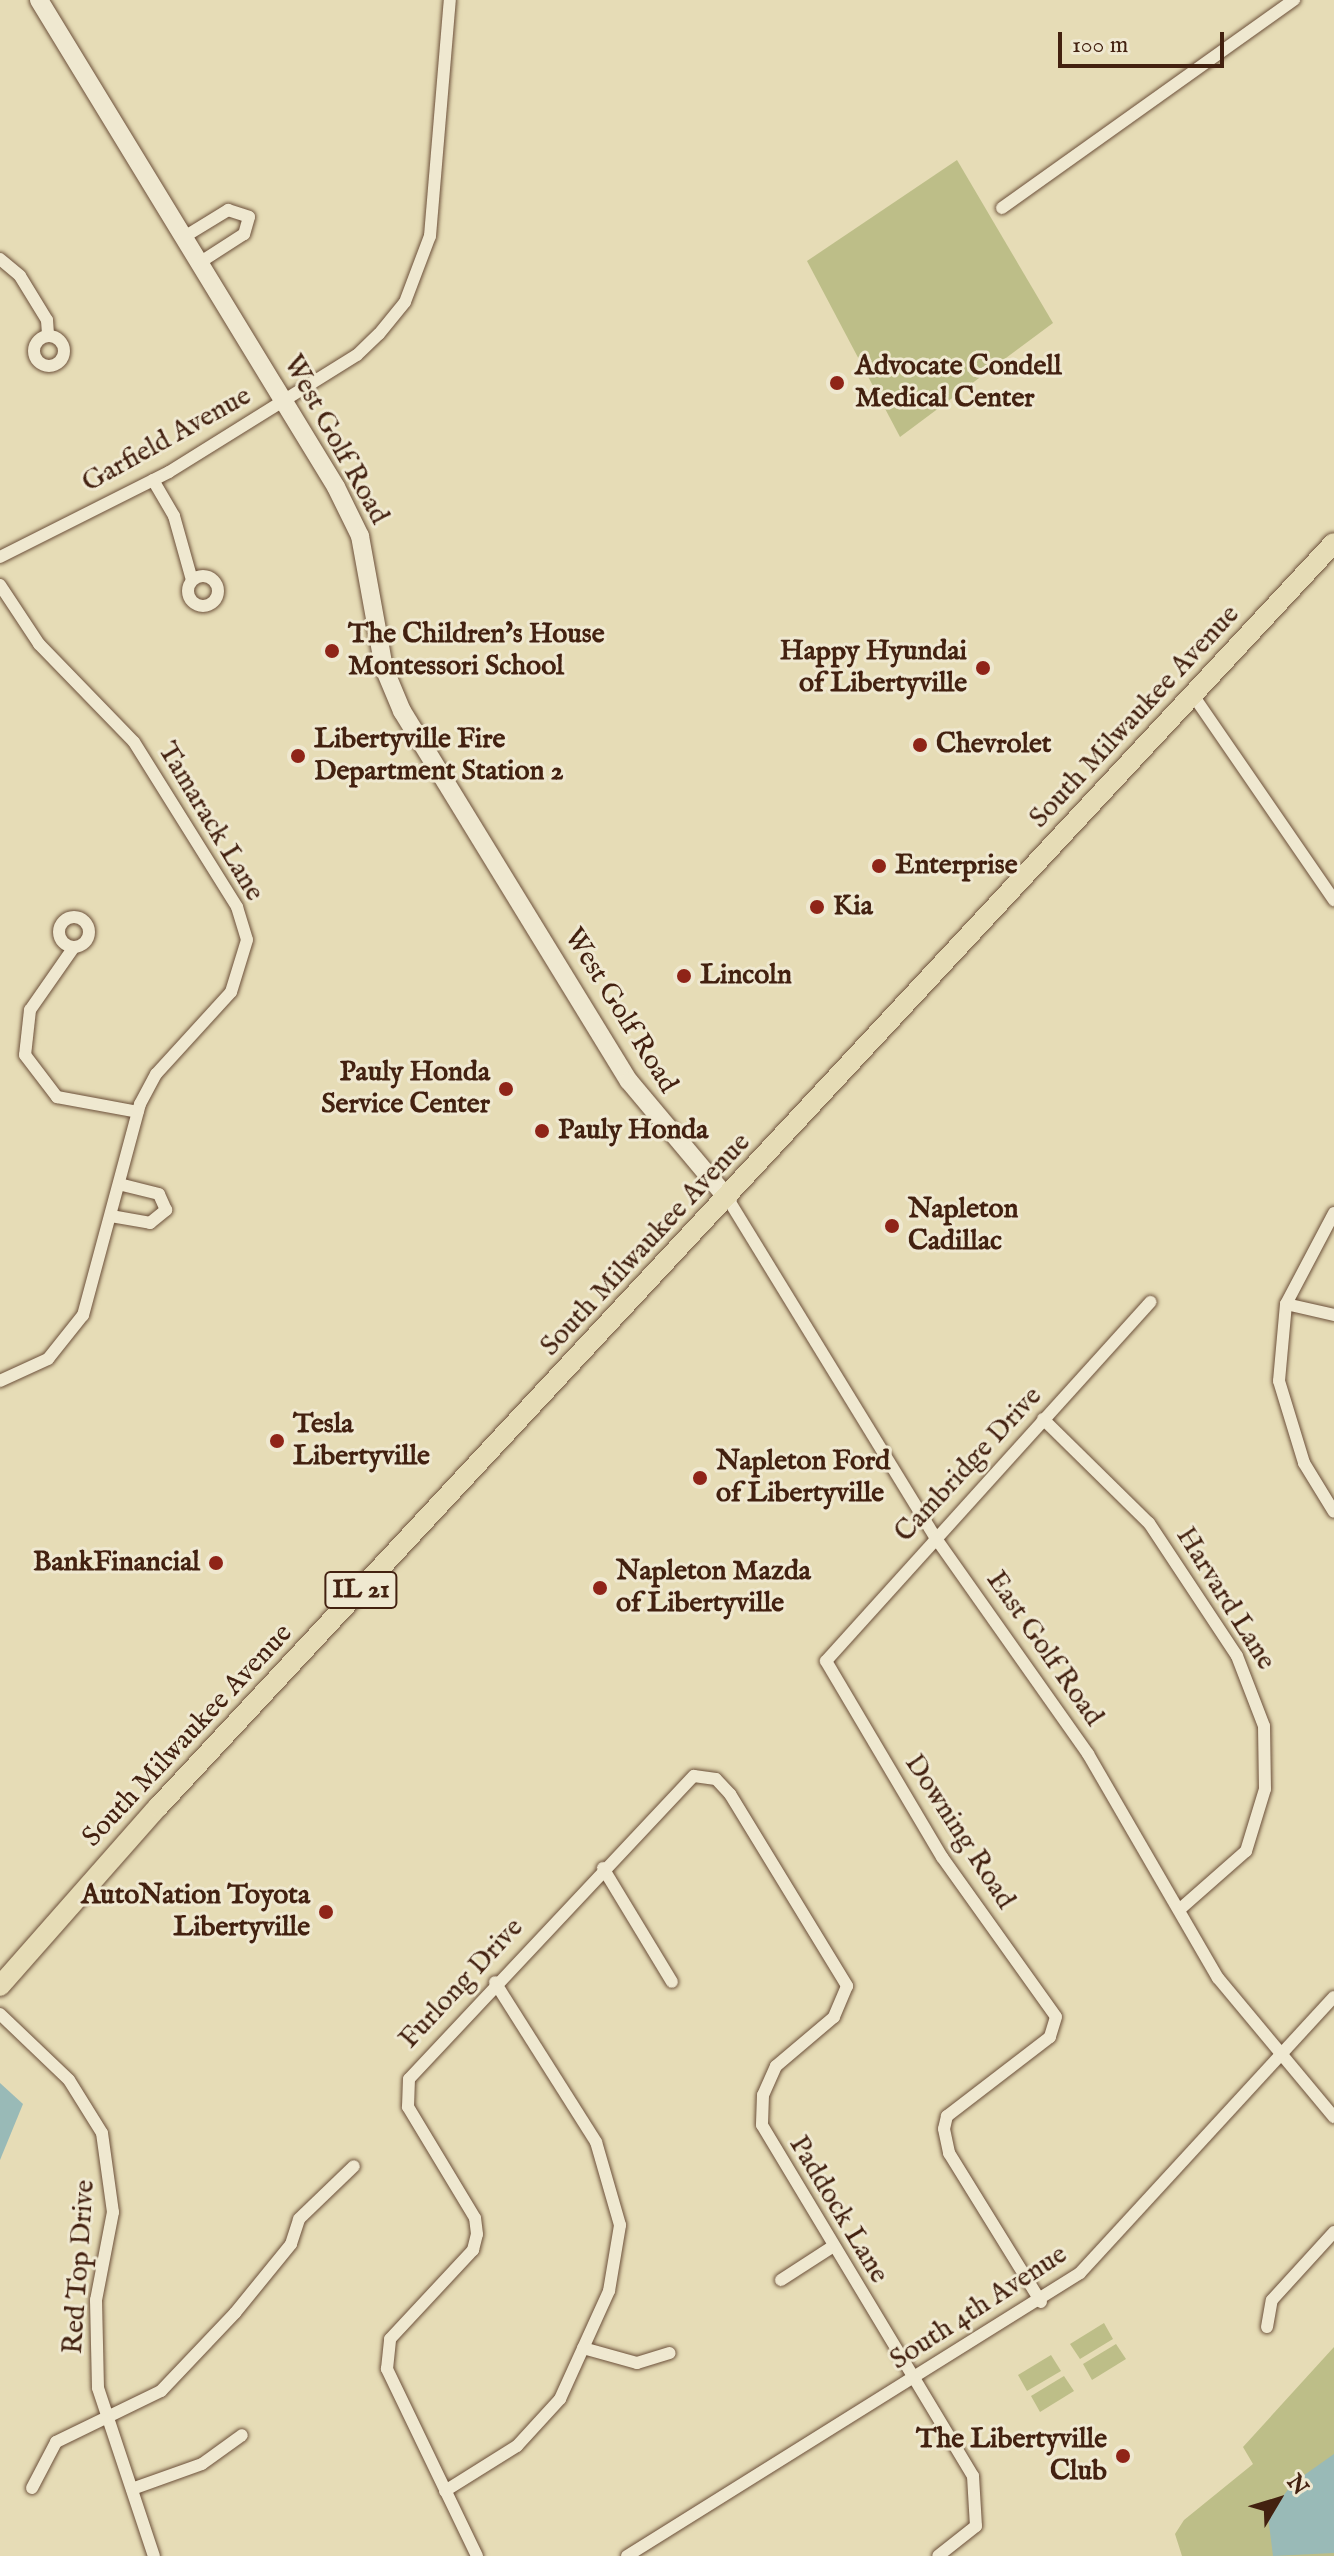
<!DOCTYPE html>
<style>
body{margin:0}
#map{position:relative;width:1334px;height:2556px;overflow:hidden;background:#e6dcb6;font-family:"IM FELL English",serif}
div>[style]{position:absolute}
.green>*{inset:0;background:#bdbe88}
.water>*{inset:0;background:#99bab7}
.roads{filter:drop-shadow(0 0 2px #6c503a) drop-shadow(0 0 2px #6c503a)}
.street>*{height:12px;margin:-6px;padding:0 6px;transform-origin:6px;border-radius:6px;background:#efe8d0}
.street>.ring{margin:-6px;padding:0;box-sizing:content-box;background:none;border:12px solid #efe8d0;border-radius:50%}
.secondary>*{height:18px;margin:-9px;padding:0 9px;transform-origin:9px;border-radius:9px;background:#efe8d0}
.primary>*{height:20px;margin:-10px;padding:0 10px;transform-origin:10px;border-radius:10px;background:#e6dcb6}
.dots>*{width:22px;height:22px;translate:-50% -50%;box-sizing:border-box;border:4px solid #efe8d0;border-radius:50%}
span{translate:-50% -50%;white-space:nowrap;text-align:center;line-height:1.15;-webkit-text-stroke:6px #efe8d0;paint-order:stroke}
.shield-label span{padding:2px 6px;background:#efe8d0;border:2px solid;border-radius:6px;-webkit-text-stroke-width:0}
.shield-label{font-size:26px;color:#432110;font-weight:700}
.poi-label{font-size:28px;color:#432110;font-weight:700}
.left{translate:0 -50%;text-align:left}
.right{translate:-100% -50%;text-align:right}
.street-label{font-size:28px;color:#432110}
.north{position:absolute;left:1238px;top:2460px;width:80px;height:80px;-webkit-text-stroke:6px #efe8d0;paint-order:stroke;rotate:52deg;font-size:22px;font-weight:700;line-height:32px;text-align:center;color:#432110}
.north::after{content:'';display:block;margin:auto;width:28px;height:36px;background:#432110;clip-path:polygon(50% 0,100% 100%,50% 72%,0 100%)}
.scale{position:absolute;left:1058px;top:32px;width:166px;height:36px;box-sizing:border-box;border:4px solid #432110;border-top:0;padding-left:10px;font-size:24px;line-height:28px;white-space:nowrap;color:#432110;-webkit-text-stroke:6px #efe8d0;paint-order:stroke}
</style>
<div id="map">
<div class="green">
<div style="clip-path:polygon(957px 160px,1053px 323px,900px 437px,807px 261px)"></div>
<div style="clip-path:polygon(1104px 2323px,1113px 2339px,1080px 2359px,1070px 2344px)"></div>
<div style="clip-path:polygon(1116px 2344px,1126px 2359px,1092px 2380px,1083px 2364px)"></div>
<div style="clip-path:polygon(1334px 2347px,1334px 2556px,1182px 2556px,1175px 2534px,1184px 2520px,1253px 2464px,1243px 2447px)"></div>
<div style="clip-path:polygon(1051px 2355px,1061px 2371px,1027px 2391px,1018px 2375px)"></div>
<div style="clip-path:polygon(1064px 2376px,1074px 2391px,1040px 2412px,1031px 2396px)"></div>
</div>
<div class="water">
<div style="clip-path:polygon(0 2083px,23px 2104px,0 2160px)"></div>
<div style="clip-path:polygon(1334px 2454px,1334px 2553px,1273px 2556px,1268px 2516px,1293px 2483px)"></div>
</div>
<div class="roads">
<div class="street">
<div style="left:1002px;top:208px;width:359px;rotate:-35.5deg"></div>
<div style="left:184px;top:237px;width:52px;rotate:-31.5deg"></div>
<div style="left:228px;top:210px;width:22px;rotate:18deg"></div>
<div style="left:249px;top:217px;width:18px;rotate:106deg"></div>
<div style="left:244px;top:234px;width:54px;rotate:147.2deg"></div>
<div style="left:0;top:259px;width:26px;rotate:40deg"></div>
<div style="left:20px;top:276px;width:52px;rotate:58.5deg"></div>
<div style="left:47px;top:320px;width:16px;rotate:86deg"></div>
<div class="ring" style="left:34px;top:336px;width:18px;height:18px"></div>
<div style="left:153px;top:480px;width:42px;rotate:59.7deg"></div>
<div style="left:174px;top:516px;width:66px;rotate:74.3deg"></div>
<div style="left:0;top:557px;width:189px;rotate:-26.7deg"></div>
<div style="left:169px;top:472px;width:221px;rotate:-31.9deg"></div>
<div style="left:357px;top:355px;width:30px;rotate:-44deg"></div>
<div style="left:379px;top:334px;width:41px;rotate:-50.9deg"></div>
<div style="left:405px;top:302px;width:71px;rotate:-69.3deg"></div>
<div style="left:430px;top:236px;width:237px;rotate:-85.2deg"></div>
<div class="ring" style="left:188px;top:576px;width:18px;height:18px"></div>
<div style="left:0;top:585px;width:71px;rotate:56.5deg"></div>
<div style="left:39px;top:644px;width:136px;rotate:45.9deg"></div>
<div style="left:134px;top:742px;width:195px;rotate:58deg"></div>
<div style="left:237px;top:907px;width:34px;rotate:73deg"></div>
<div style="left:247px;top:940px;width:54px;rotate:107.1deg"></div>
<div style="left:231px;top:992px;width:111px;rotate:132.4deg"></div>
<div style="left:156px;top:1074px;width:34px;rotate:118deg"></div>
<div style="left:140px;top:1104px;width:219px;rotate:105.1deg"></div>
<div style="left:83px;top:1315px;width:56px;rotate:128.5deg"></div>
<div style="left:48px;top:1359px;width:53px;rotate:155.4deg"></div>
<div style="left:1193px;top:695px;width:249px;rotate:55.5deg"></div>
<div class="ring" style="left:59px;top:917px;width:18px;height:18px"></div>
<div style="left:74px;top:947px;width:77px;rotate:124.9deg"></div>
<div style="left:30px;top:1010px;width:45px;rotate:96.3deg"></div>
<div style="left:25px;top:1055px;width:53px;rotate:52.7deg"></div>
<div style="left:57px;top:1097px;width:82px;rotate:10.5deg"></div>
<div style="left:728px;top:1199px;width:396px;rotate:58.5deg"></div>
<div style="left:935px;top:1537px;width:266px;rotate:54.8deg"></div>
<div style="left:1088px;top:1754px;width:259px;rotate:59.9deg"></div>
<div style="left:1218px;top:1978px;width:181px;rotate:50.2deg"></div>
<div style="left:1334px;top:1213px;width:103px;rotate:117.8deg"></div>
<div style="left:1286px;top:1304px;width:77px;rotate:95.2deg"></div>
<div style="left:1279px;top:1381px;width:86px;rotate:73deg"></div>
<div style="left:1304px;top:1463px;width:57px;rotate:58.5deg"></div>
<div style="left:111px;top:1216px;width:40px;rotate:10deg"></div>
<div style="left:150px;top:1223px;width:21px;rotate:-39deg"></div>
<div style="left:166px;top:1210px;width:17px;rotate:-114deg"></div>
<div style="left:159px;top:1194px;width:41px;rotate:-166deg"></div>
<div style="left:1286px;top:1304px;width:49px;rotate:12.9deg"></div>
<div style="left:1043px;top:1419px;width:148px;rotate:44.5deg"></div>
<div style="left:1149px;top:1523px;width:159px;rotate:56.5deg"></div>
<div style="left:1237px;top:1656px;width:75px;rotate:68.9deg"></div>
<div style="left:1264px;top:1726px;width:63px;rotate:89.1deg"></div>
<div style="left:1265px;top:1789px;width:65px;rotate:107deg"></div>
<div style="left:1246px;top:1851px;width:89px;rotate:138.6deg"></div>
<div style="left:826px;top:1661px;width:228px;rotate:59.4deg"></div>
<div style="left:942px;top:1857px;width:196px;rotate:54.5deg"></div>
<div style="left:1056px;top:2017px;width:21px;rotate:107deg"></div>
<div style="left:1050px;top:2037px;width:130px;rotate:142.5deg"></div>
<div style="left:947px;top:2116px;width:13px;rotate:103deg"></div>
<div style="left:944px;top:2129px;width:25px;rotate:78deg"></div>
<div style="left:949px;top:2153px;width:175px;rotate:58.3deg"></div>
<div style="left:826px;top:1661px;width:484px;rotate:-47.9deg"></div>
<div style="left:603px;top:1868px;width:133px;rotate:58.8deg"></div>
<div style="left:0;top:2014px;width:95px;rotate:43.7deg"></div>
<div style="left:69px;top:2080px;width:62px;rotate:58.1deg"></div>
<div style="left:102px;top:2133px;width:80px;rotate:82.1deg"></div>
<div style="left:113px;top:2212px;width:90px;rotate:100.9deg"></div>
<div style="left:96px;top:2300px;width:88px;rotate:88.7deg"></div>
<div style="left:98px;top:2388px;width:177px;rotate:71.6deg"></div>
<div style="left:781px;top:2280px;width:61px;rotate:-32.9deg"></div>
<div style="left:1267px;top:2327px;width:27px;rotate:-80deg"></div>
<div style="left:1272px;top:2300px;width:92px;rotate:-47.6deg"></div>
<div style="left:583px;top:2348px;width:56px;rotate:15.5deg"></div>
<div style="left:637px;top:2363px;width:34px;rotate:-17deg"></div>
<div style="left:32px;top:2488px;width:52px;rotate:-62.4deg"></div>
<div style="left:56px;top:2442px;width:117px;rotate:-25.9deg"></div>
<div style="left:161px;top:2391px;width:108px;rotate:-46.5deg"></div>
<div style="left:235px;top:2313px;width:89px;rotate:-50.9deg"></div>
<div style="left:291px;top:2244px;width:26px;rotate:-72deg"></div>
<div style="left:299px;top:2219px;width:76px;rotate:-43.9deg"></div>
<div style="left:132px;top:2489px;width:74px;rotate:-19.7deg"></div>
<div style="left:202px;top:2464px;width:49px;rotate:-35.9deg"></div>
<div style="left:445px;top:2491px;width:85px;rotate:-32deg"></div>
<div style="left:517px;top:2446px;width:64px;rotate:-47.5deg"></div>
<div style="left:560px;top:2399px;width:119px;rotate:-65.6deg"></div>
<div style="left:609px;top:2291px;width:67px;rotate:-80.5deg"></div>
<div style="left:620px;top:2225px;width:86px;rotate:-106.1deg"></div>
<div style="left:596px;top:2142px;width:189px;rotate:-122.3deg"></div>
<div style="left:477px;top:2556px;width:208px;rotate:-115.7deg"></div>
<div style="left:387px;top:2369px;width:30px;rotate:-84deg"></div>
<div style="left:390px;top:2339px;width:122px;rotate:-47deg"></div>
<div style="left:473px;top:2250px;width:16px;rotate:-76deg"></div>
<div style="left:477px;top:2234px;width:16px;rotate:-97deg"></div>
<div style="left:475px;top:2218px;width:130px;rotate:-121.1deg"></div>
<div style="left:408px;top:2107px;width:28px;rotate:-88deg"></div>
<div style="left:409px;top:2079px;width:416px;rotate:-46.8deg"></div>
<div style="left:694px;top:1776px;width:22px;rotate:8deg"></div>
<div style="left:716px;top:1779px;width:21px;rotate:47deg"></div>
<div style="left:730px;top:1794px;width:225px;rotate:58.6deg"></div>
<div style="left:847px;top:1986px;width:34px;rotate:113deg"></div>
<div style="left:834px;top:2017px;width:76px;rotate:139.8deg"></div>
<div style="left:776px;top:2066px;width:32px;rotate:114deg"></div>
<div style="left:763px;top:2095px;width:30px;rotate:92deg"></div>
<div style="left:762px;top:2125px;width:410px;rotate:59deg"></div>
<div style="left:973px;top:2476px;width:50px;rotate:86.6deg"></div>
<div style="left:976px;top:2526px;width:48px;rotate:141.7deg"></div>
<div style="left:627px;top:2556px;width:534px;rotate:-31.99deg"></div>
<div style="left:1080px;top:2273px;width:375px;rotate:-47.4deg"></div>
</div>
<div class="secondary">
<div style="left:39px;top:0;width:570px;rotate:58.62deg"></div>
<div style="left:336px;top:487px;width:55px;rotate:63.9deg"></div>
<div style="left:360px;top:536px;width:134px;rotate:79.7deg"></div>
<div style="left:384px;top:668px;width:47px;rotate:67.3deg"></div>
<div style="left:402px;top:711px;width:434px;rotate:58.5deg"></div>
<div style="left:629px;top:1081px;width:154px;rotate:50deg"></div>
</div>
<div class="primary">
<div style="left:0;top:1986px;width:239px;rotate:-48.6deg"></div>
<div style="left:158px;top:1807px;width:1726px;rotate:-47.07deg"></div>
</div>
</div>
<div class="dots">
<div style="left:837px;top:383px;background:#8f2418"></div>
<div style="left:332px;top:651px;background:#8f2418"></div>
<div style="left:983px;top:668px;background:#8f2418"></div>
<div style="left:920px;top:745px;background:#8f2418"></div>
<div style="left:298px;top:756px;background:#8f2418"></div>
<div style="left:879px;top:866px;background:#8f2418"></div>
<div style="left:817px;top:907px;background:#8f2418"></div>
<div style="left:684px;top:976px;background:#8f2418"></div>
<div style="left:506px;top:1089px;background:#8f2418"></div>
<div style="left:542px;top:1131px;background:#8f2418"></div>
<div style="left:892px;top:1226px;background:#8f2418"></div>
<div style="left:277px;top:1441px;background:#8f2418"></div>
<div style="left:700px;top:1478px;background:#8f2418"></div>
<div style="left:216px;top:1563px;background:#8f2418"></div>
<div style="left:600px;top:1588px;background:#8f2418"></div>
<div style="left:326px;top:1912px;background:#8f2418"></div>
<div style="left:1123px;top:2456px;background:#8f2418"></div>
</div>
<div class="shield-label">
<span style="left:361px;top:1590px">IL 21</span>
</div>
<div class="poi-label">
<span class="left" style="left:855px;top:383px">Advocate Condell<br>Medical Center</span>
<span class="left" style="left:348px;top:651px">The Children's House<br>Montessori School</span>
<span class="right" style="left:967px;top:668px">Happy Hyundai<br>of Libertyville</span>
<span class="left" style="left:314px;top:756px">Libertyville Fire<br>Department Station 2</span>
<span class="left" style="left:936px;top:745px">Chevrolet</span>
<span class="left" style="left:895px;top:866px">Enterprise</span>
<span class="left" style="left:833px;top:907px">Kia</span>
<span class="left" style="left:700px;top:976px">Lincoln</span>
<span class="right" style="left:490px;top:1089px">Pauly Honda<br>Service Center</span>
<span class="left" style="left:558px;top:1131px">Pauly Honda</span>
<span class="left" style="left:908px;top:1226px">Napleton<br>Cadillac</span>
<span class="left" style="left:293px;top:1441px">Tesla<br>Libertyville</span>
<span class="left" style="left:716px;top:1478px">Napleton Ford<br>of Libertyville</span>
<span class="right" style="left:200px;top:1563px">BankFinancial</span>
<span class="left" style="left:616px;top:1588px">Napleton Mazda<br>of Libertyville</span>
<span class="right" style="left:310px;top:1912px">AutoNation Toyota<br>Libertyville</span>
<span class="right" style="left:1107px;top:2456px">The Libertyville<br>Club</span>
</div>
<div class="street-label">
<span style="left:167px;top:440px;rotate:-29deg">Garfield Avenue</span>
<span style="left:335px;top:440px;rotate:61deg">West Golf Road</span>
<span style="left:1135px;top:717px;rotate:-47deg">South Milwaukee Avenue</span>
<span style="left:210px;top:822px;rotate:59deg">Tamarack Lane</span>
<span style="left:620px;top:1011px;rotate:58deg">West Golf Road</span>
<span style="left:646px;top:1245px;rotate:-47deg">South Milwaukee Avenue</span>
<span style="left:969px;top:1465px;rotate:-47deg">Cambridge Drive</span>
<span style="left:1225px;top:1599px;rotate:58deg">Harvard Lane</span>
<span style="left:1044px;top:1649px;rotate:55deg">East Golf Road</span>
<span style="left:188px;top:1736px;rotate:-47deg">South Milwaukee Avenue</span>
<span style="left:959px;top:1832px;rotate:57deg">Downing Road</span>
<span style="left:462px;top:1984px;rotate:-47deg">Furlong Drive</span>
<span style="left:838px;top:2210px;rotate:59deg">Paddock Lane</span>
<span style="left:80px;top:2267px;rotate:-86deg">Red Top Drive</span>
<span style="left:979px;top:2308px;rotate:-33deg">South 4th Avenue</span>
</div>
<div class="north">N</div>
<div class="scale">100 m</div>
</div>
